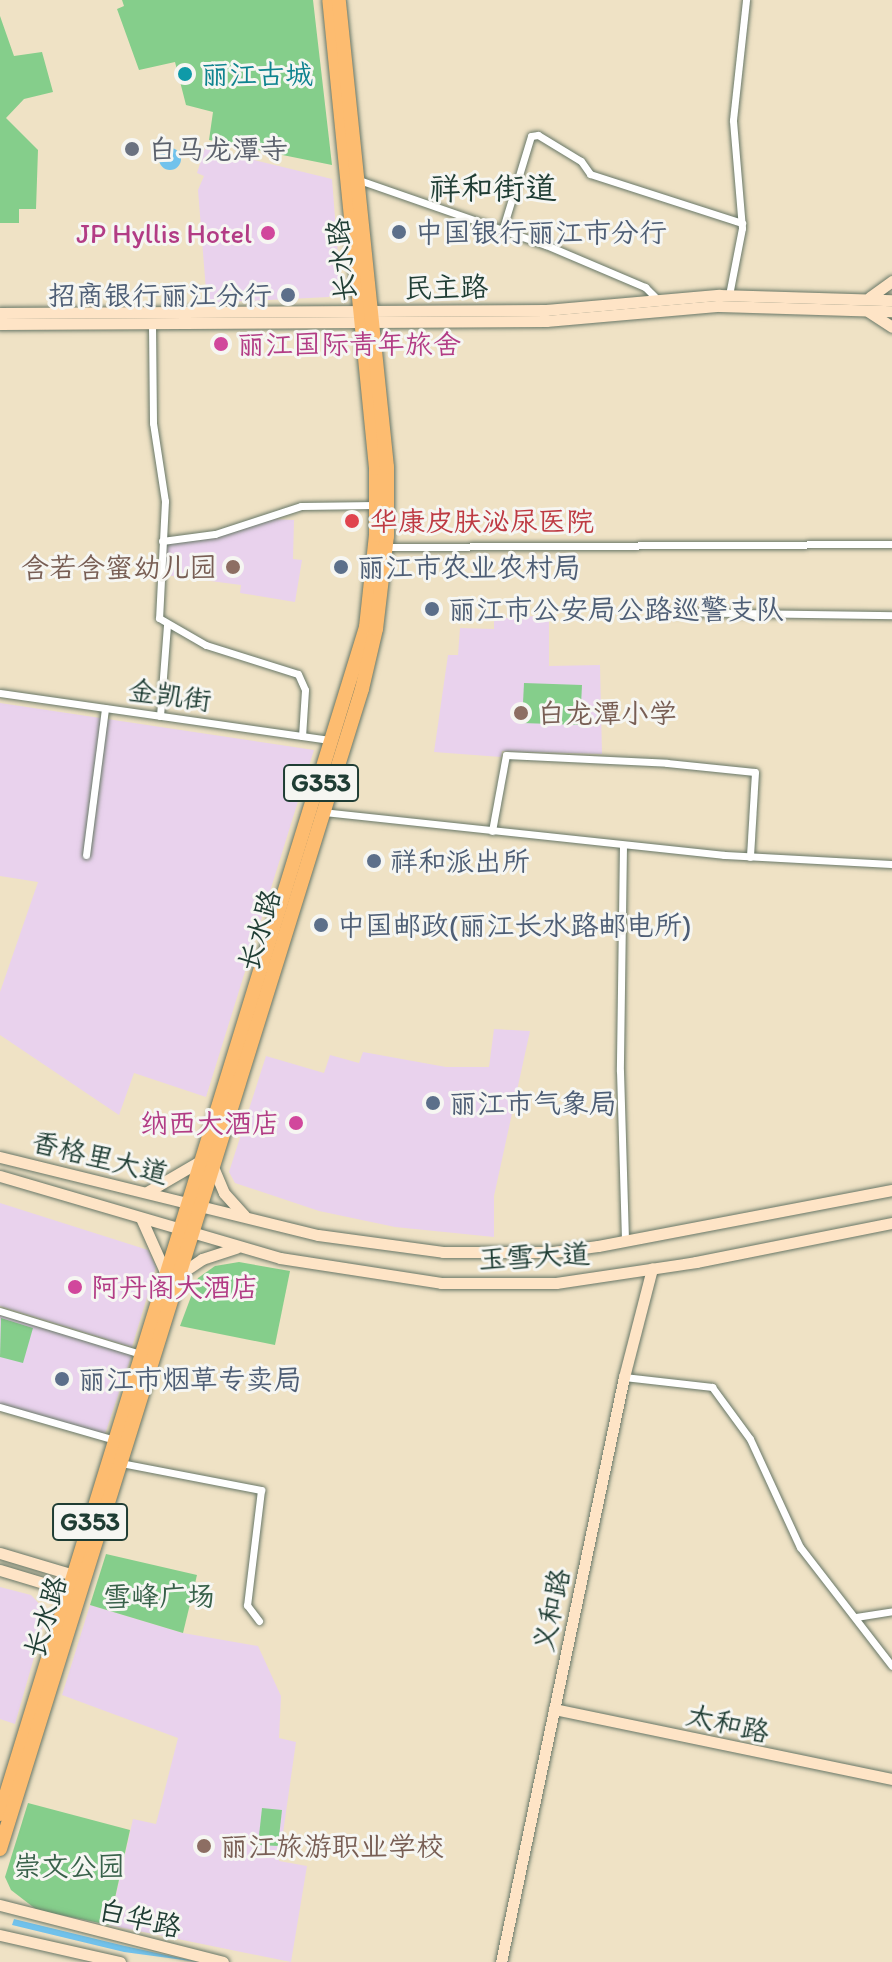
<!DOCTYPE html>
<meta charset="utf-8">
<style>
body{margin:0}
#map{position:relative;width:892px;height:1962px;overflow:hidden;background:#efe2c5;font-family:Itim,"LXGW WenKai TC",sans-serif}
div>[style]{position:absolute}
.built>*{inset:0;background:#e9d2ed}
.green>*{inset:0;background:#85ce8b}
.water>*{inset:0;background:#71c2ec}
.round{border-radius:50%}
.roads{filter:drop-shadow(0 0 2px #687767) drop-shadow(0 0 2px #687767)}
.street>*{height:7px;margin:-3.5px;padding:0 3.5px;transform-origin:3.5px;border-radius:3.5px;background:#fff}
.secondary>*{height:11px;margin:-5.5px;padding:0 5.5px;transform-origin:5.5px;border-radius:5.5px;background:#fee4c6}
.highway>*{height:14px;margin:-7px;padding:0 7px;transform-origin:7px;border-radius:7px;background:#fdbc70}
.dots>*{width:22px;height:22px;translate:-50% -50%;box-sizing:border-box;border:4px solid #f6f6f2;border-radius:50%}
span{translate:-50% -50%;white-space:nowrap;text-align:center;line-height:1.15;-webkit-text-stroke:6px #f6f6f2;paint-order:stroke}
.shield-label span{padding:2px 6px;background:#f6f6f2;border:2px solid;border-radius:6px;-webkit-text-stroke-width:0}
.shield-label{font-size:26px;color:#1f3d34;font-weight:700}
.culture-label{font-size:28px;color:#0d838f}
.left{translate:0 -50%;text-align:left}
.worship-label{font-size:28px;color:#5b616d}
.service-label{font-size:28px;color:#4e5e75}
.right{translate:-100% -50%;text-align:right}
.hotel-label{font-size:28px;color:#b23c85}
.street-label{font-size:28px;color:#1f3d34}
.health-label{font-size:28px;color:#be3a42}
.education-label{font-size:28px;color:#785e54}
.park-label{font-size:28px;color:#38614a}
.quarter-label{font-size:32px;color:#1f3d34}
</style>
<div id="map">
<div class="built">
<div style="clip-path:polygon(205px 148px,332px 179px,340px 281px,329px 297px,207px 303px,198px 190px,204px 176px,197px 173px)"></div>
<div style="clip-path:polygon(269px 519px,294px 520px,293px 559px,302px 560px,295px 602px,240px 593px,241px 585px,165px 575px,167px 544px)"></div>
<div style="clip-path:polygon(549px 615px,549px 666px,600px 665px,602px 754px,502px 751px,501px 757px,434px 752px,448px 655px,458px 655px,460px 628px,494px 629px,494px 619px)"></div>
<div style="clip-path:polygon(0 703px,314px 750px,206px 1097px,134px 1073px,119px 1115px,0 1035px,0 992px,38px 882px,0 876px)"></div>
<div style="clip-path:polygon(494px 1029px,530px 1031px,494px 1196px,494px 1237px,395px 1227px,319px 1211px,235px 1183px,229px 1172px,266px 1056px,324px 1073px,330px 1055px,359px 1063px,363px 1052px,446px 1067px,489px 1067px)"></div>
<div style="clip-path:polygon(0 1203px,148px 1250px,156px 1267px,132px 1347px,0 1306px)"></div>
<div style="clip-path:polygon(0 1315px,132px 1354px,105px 1434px,0 1405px)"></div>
<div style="clip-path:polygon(0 1587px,31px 1595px,47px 1612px,15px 1724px,0 1719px)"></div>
<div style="clip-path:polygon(90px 1605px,183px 1633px,258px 1646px,281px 1696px,279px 1738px,296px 1742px,279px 1861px,307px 1866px,291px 1962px,109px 1925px,133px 1819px,156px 1824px,178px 1738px,62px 1695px)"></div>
</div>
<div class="green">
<div style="clip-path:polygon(122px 0,313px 0,332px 165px,209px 140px,213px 112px,186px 105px,175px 62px,139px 70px,117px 9px,124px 6px)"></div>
<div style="clip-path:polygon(0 16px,14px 56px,42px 52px,53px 92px,24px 99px,6px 118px,38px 150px,36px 209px,19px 209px,19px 223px,0 223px)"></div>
<div style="clip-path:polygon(524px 683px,582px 685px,580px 725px,522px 723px)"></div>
<div style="clip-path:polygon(239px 1262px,290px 1271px,275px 1345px,180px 1326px,198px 1278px,215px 1266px)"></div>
<div style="clip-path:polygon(1px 1318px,33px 1328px,23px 1363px,0 1357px)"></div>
<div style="clip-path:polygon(106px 1554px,197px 1575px,183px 1633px,90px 1605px)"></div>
<div style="clip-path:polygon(28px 1803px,130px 1830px,109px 1925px,37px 1910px,11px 1890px,5px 1877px)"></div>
<div style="clip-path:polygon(262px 1808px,282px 1810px,278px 1846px,258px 1845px)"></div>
</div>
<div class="water">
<div class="round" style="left:159px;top:148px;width:22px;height:22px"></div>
<div style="clip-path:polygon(14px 1919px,125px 1946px,198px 1962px,124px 1952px,12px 1925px)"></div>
</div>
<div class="roads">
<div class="street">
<div style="left:359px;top:180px;width:198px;rotate:19.2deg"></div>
<div style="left:546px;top:245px;width:108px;rotate:23deg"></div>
<div style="left:645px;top:287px;width:16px;rotate:45deg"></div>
<div style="left:503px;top:228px;width:96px;rotate:-73.1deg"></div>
<div style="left:531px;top:136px;width:7px;rotate:-8deg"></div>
<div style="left:538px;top:135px;width:50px;rotate:31.2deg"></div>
<div style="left:581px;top:161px;width:16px;rotate:55deg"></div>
<div style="left:590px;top:174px;width:160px;rotate:17.9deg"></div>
<div style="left:729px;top:295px;width:68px;rotate:-79deg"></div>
<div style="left:742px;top:228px;width:108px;rotate:-94.8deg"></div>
<div style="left:733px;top:120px;width:121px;rotate:-83.8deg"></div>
<div style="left:152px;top:325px;width:98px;rotate:89.4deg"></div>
<div style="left:153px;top:423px;width:79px;rotate:81.3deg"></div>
<div style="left:165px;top:501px;width:117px;rotate:92.9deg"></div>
<div style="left:159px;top:618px;width:54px;rotate:29.9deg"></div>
<div style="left:206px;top:645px;width:96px;rotate:17.5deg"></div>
<div style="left:298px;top:674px;width:17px;rotate:66deg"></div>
<div style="left:305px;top:690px;width:46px;rotate:93.7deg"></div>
<div style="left:162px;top:541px;width:53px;rotate:-7.5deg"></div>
<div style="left:215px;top:534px;width:90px;rotate:-18deg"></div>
<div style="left:301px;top:506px;width:74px;rotate:-0.8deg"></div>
<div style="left:386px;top:547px;width:506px;rotate:-0.34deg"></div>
<div style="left:670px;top:612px;width:222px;rotate:0.8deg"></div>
<div style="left:0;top:693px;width:333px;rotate:8.1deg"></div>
<div style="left:160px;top:716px;width:91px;rotate:-85.6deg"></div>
<div style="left:323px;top:812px;width:403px;rotate:6.1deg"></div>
<div style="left:724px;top:855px;width:168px;rotate:3.1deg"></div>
<div style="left:492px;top:831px;width:77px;rotate:-79.6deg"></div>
<div style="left:506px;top:755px;width:161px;rotate:2.8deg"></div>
<div style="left:667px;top:763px;width:88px;rotate:5.8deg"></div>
<div style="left:755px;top:772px;width:85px;rotate:93.4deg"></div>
<div style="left:623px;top:845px;width:226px;rotate:90.8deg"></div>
<div style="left:620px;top:1071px;width:171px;rotate:88.3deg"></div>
<div style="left:86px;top:855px;width:148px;rotate:-82.6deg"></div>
<div style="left:0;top:1311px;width:147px;rotate:17deg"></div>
<div style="left:624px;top:1377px;width:89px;rotate:6.5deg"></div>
<div style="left:712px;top:1387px;width:64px;rotate:53.8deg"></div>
<div style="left:750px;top:1439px;width:119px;rotate:65.2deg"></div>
<div style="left:800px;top:1547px;width:150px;rotate:52.3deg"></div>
<div style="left:0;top:1407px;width:120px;rotate:16deg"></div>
<div style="left:121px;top:1463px;width:143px;rotate:10.9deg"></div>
<div style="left:261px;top:1490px;width:116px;rotate:96.9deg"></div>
<div style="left:247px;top:1605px;width:20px;rotate:53deg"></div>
<div style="left:856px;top:1617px;width:36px;rotate:-9deg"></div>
</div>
<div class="secondary">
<div style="left:870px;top:297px;width:27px;rotate:-36deg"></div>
<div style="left:869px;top:312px;width:27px;rotate:33deg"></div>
<div style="left:0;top:313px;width:546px;rotate:-0.31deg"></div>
<div style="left:546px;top:310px;width:174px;rotate:-5deg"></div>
<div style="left:719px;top:295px;width:173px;rotate:1.7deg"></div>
<div style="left:0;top:324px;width:546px;rotate:-0.31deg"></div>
<div style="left:546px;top:321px;width:174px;rotate:-5deg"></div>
<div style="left:719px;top:306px;width:173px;rotate:1.7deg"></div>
<div style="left:0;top:1157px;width:327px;rotate:13.8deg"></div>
<div style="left:318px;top:1235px;width:126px;rotate:7.7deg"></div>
<div style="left:443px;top:1252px;width:110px"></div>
<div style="left:553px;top:1252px;width:45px;rotate:-7.6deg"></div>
<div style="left:598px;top:1246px;width:299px;rotate:-10.8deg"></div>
<div style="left:213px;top:1167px;width:28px;rotate:67deg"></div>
<div style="left:224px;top:1193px;width:30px;rotate:48deg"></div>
<div style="left:0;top:1176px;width:292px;rotate:16.3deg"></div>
<div style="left:280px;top:1258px;width:163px;rotate:8.8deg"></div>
<div style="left:441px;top:1283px;width:115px"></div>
<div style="left:556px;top:1283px;width:142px;rotate:-8.5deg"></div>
<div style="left:696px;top:1262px;width:200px;rotate:-11.3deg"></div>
<div style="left:147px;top:1192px;width:61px;rotate:-30.3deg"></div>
<div style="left:141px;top:1218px;width:61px;rotate:65.9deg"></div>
<div style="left:180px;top:1274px;width:27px;rotate:-34deg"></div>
<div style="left:202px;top:1259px;width:36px;rotate:-18deg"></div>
<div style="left:0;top:1553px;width:84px;rotate:16.7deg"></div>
<div style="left:0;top:1570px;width:79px;rotate:16.8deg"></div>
<div style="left:554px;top:1709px;width:345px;rotate:11.7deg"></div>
<div style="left:0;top:1905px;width:230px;rotate:14.3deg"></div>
<div style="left:0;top:1935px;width:123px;rotate:12.7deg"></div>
<div style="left:501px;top:1962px;width:598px;rotate:-78.13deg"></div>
<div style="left:624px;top:1377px;width:112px;rotate:-75.5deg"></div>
</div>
<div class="highway">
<div style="left:0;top:1814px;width:1242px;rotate:-72.86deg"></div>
<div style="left:366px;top:627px;width:93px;rotate:-83.8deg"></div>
<div style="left:376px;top:535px;width:67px;rotate:-90deg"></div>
<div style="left:376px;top:468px;width:470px;rotate:-95.7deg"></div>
<div style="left:0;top:1849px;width:1215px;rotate:-72.67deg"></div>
<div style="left:362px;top:689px;width:62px;rotate:-76.9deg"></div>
<div style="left:376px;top:629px;width:94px;rotate:-83.3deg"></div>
<div style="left:387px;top:536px;width:69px;rotate:-90deg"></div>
<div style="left:387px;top:467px;width:469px;rotate:-95.9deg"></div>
</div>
</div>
<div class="dots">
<div style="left:185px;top:74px;background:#0f9aa8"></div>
<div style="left:132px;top:149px;background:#6b7280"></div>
<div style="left:399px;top:232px;background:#5c6f8a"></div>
<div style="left:268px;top:233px;background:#d1479c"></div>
<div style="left:288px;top:295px;background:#5c6f8a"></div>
<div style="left:221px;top:344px;background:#d1479c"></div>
<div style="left:352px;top:521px;background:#e0444e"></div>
<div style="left:233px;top:567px;background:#8d6e63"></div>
<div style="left:341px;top:567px;background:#5c6f8a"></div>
<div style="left:432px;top:609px;background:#5c6f8a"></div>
<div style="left:521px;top:713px;background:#8d6e63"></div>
<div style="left:374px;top:861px;background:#5c6f8a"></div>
<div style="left:321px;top:925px;background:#5c6f8a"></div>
<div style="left:433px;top:1103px;background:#5c6f8a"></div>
<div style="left:296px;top:1123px;background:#d1479c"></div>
<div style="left:75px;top:1287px;background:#d1479c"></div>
<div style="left:62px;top:1379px;background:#5c6f8a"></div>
<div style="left:204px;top:1846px;background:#8d6e63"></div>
</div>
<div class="shield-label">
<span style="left:321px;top:783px">G353</span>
<span style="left:90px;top:1522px">G353</span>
</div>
<div class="culture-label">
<span class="left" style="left:201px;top:74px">丽江古城</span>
</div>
<div class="worship-label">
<span class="left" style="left:148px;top:149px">白马龙潭寺</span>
</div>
<div class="service-label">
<span class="left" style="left:415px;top:232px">中国银行丽江市分行</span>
<span class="right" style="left:272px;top:295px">招商银行丽江分行</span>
<span class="left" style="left:357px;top:567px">丽江市农业农村局</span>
<span class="left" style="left:448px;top:609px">丽江市公安局公路巡警支队</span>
<span class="left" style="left:390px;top:861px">祥和派出所</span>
<span class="left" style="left:337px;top:925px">中国邮政(丽江长水路邮电所)</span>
<span class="left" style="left:449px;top:1103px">丽江市气象局</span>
<span class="left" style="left:78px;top:1379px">丽江市烟草专卖局</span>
</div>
<div class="hotel-label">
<span class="right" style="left:252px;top:233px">JP Hyllis Hotel</span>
<span class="left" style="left:237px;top:344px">丽江国际青年旅舍</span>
<span class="right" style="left:280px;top:1123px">纳西大酒店</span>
<span class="left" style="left:91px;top:1287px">阿丹阁大酒店</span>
</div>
<div class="street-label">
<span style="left:341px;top:260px;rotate:-96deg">长水路</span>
<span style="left:446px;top:287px;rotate:-1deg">民主路</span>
<span style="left:170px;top:695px;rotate:8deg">金凯街</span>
<span style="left:259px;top:930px;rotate:-73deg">长水路</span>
<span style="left:100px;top:1157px;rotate:14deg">香格里大道</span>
<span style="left:534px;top:1256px;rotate:-3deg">玉雪大道</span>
<span style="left:551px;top:1610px;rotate:-78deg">义和路</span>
<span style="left:45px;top:1617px;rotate:-73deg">长水路</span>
<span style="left:728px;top:1723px;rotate:13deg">太和路</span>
<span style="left:140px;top:1918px;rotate:13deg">白华路</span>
</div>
<div class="health-label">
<span class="left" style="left:370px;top:521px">华康皮肤泌尿医院</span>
</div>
<div class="education-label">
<span class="right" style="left:217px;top:567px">含若含蜜幼儿园</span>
<span class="left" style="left:537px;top:713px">白龙潭小学</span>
<span class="left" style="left:220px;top:1846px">丽江旅游职业学校</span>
</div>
<div class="park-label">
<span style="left:159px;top:1596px">雪峰广场</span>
<span style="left:69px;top:1866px">崇文公园</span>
</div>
<div class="quarter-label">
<span style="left:493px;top:188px">祥和街道</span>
</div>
</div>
